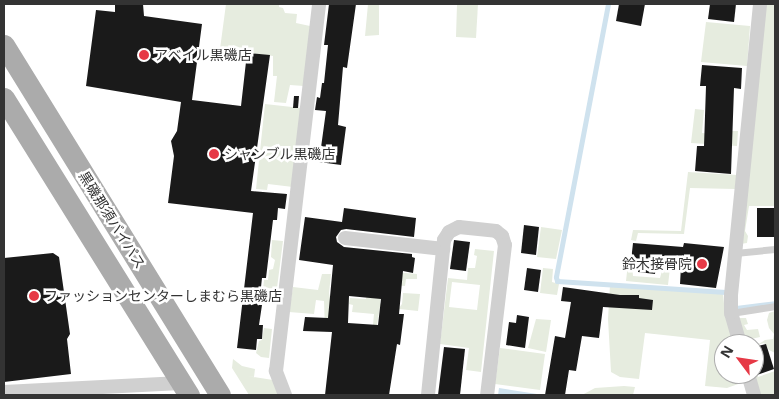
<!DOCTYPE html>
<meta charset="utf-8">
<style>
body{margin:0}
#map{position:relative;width:779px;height:399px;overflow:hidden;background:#fff;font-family:"Open Sans","Noto Sans JP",sans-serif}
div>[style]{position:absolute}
.green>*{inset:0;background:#e6ecdf}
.water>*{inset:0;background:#cfe2ee}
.stream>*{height:5px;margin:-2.5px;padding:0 2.5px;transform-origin:2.5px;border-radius:2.5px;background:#cfe2ee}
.building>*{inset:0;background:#1a1a1a}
.lane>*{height:7px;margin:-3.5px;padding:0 3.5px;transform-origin:3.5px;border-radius:3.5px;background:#d0d0d0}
.street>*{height:14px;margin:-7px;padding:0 7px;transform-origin:7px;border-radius:7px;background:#d0d0d0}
.primary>*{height:21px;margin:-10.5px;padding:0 10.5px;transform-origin:10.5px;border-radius:10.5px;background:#ababab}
.dots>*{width:14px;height:14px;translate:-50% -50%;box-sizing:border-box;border:2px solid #fff;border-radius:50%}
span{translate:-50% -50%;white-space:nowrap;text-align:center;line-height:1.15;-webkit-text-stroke:5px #fff;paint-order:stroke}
.poi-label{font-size:14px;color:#333}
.left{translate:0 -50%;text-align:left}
.right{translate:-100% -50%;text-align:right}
.street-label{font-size:14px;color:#333}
.frame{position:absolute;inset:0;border:5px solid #333;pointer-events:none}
.north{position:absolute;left:714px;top:334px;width:50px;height:50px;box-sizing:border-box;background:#fff;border:1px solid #adadad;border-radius:50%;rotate:301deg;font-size:14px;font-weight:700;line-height:20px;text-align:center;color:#333}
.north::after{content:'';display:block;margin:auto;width:18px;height:22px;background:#e63946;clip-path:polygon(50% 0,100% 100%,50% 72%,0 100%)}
</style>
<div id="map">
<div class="green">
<div style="clip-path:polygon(226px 4px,279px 4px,279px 7px,283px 8px,285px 13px,297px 14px,296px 23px,310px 26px,304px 86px,290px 85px,286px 103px,274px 102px,277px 76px,273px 76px,273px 56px,220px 49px)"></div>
<div style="clip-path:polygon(368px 4px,379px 4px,379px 35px,365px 36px)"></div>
<div style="clip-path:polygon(457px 4px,478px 4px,476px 38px,456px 37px)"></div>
<div style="clip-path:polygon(762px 4px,775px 4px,775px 206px,749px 206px,745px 231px,748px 236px,747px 243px,740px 244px)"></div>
<div style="clip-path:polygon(706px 22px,750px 26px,747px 66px,701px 62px)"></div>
<div style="clip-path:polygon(265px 104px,301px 108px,293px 187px,268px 184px,267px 190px,256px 189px)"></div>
<div style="clip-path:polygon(695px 109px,704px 110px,702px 133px,724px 135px,726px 131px,738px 131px,737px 146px,691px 143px)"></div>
<div style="clip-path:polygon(688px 172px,737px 175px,735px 189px,690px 188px,684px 234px,638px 233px,636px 241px,631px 240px,633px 230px,681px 231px)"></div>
<div style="clip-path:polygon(541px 227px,562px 230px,556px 259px,537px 257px)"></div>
<div style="clip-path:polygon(272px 240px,283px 241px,277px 288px,263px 289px,264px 280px,268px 280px,269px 270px,273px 269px,275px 260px,271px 257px)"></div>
<div style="clip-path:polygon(evenodd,475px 249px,494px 251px,481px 372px,466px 370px,469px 348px,440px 344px,448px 278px,467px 280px,468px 268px,475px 268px,477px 256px,474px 255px,475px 249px,452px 282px,480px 285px,477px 310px,449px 307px,452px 282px)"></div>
<div style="clip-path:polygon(628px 263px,632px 263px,633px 276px,660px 278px,663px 267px,670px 268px,668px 285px,626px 281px)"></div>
<div style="clip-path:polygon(543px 268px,553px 269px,552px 282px,559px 284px,557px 295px,540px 293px)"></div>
<div style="clip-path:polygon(372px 270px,417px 274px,417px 279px,406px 279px,405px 286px,383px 284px,380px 303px,383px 306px,399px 308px,402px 304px,403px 293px,420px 294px,418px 311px,380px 307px,377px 325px,373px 325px,374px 314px,352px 312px,353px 305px,349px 304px,350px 298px,366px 299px)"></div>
<div style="clip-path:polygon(322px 274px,331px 274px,329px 293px,330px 298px,333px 298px,327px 332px,325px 331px,324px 301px,316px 300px,314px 314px,289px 312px,293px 287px,318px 290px)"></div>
<div style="clip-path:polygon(610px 285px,723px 293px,725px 314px,734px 344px,724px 344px,724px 374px,743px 374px,741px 383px,727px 388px,705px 386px,710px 340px,645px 333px,639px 379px,620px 377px,611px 372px,608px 319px)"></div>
<div style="clip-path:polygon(775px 311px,775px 353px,769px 350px,764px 343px,757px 345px,765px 340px,773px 339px,774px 334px,769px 328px,767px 320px,769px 313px)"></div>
<div style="clip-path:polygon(740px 318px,746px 318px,748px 324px,744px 325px,747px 330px,758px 329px,760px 337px,747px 340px,749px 344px,743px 344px,736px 321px)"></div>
<div style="clip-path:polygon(536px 319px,551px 320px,546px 352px,528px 348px)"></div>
<div style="clip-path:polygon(264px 328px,272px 329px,269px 358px,261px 357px,256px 353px,259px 341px,262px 340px)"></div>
<div style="clip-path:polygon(500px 348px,545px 354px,540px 390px,495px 384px)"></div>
<div style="clip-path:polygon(233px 359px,242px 366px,255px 369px,254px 377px,247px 376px,273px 380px,280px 395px,249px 395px,232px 368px)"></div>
<div style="clip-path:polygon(754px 366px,758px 377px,775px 371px,775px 395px,757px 394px)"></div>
<div style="clip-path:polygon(624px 386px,635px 387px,633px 395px,582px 395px,595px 388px)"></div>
</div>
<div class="water">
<div style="clip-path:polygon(499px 388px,537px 394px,537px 395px,498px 395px)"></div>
</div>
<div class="stream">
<div style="left:608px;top:4px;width:278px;rotate:100.8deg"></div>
<div style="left:556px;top:277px;width:4px;rotate:76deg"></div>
<div style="left:557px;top:281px;width:169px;rotate:3.7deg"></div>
<div style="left:736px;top:308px;width:39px;rotate:-7deg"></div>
</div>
<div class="building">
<div style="clip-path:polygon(115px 4px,143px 4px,144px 16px,202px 24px,192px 100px,241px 106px,247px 53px,270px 55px,251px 191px,287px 194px,285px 209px,278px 208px,277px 220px,273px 220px,266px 278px,262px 278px,259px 305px,262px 305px,259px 325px,263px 325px,262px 339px,257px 339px,256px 350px,237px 348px,253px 213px,168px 203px,174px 156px,171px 141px,177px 131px,181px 102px,86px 86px,96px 10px,115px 12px)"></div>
<div style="clip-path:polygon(329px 4px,356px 4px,347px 68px,343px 67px,338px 125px,346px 127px,341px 165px,319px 162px,326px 111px,315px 110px,317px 97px,320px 98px,322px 83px,324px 83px,328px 45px,324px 45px)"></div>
<div style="clip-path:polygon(619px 4px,645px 4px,641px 26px,616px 21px)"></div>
<div style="clip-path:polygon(710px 4px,736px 4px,734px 22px,708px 19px)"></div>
<div style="clip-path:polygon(702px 65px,742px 68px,741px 89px,734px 88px,731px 174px,695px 171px,697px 146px,704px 146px,706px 86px,700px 86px)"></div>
<div style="clip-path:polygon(294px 96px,299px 96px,298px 108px,293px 108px)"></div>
<div style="clip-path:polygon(evenodd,344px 208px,416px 218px,414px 237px,346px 229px,341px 230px,336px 237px,337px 242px,344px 247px,412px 254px,412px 257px,415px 258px,413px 273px,403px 271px,399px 314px,404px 314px,400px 345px,397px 344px,389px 395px,325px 395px,332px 332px,303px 331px,305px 317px,328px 318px,333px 265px,299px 260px,305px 217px,342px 222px,344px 208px,349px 296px,381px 299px,378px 325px,348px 323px,349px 296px)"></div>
<div style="clip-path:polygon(757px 208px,775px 208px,775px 237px,757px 237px)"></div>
<div style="clip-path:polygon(524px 225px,539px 227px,536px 255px,521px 253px)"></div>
<div style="clip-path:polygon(454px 240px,470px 242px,466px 271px,450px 269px)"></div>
<div style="clip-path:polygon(633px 243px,683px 247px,684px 243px,724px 247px,716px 288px,680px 284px,681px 266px,656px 264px,655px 274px,638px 272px,639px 261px,631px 261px)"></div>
<div style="clip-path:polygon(53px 253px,59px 257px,70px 334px,67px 339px,71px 374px,4px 382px,4px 258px)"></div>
<div style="clip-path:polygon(527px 268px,541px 270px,538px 292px,524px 290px)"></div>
<div style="clip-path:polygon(563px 287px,620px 295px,639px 295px,639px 298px,653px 300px,652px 310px,603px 307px,599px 338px,582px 336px,576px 371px,569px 370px,565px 395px,545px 395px,555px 336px,565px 338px,571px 302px,561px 301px)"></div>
<div style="clip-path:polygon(517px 315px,529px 317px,525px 348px,506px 345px,509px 322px,516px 323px)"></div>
<div style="clip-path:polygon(766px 344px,774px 369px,757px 375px,754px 368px,754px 347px)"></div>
<div style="clip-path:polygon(444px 347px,465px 349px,460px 395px,438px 395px)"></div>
</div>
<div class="lane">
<div style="left:735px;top:253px;width:40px;rotate:-5.7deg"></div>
<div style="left:731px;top:313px;width:45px;rotate:-9deg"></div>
</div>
<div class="street">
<div style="left:345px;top:238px;width:99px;rotate:6.4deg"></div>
<div style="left:740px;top:344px;width:32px;rotate:-106deg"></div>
<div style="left:731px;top:313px;width:18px;rotate:-90deg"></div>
<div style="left:731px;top:295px;width:292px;rotate:-84.3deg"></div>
<div style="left:748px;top:374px;width:22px;rotate:74deg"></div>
<div style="left:4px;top:392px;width:177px;rotate:-2.9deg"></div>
<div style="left:285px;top:395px;width:26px;rotate:-111deg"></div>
<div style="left:276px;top:371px;width:370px;rotate:-83.3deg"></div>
<div style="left:428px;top:395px;width:156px;rotate:-84.1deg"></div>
<div style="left:444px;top:240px;width:9px;rotate:-58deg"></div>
<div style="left:449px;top:232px;width:11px;rotate:-27deg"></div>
<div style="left:459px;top:227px;width:37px;rotate:6deg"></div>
<div style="left:496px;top:231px;width:8px;rotate:40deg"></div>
<div style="left:502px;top:236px;width:9px;rotate:72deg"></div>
<div style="left:505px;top:245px;width:151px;rotate:96.8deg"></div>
</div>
<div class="primary">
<div style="left:4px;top:45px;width:411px;rotate:58.3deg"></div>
<div style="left:4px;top:98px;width:350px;rotate:58.1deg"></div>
</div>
<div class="dots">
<div style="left:144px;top:55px;background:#e63946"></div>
<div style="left:214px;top:154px;background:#e63946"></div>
<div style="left:702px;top:264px;background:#e63946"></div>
<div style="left:34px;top:296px;background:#e63946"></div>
</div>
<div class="poi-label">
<span class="left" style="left:154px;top:55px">アベイル黒磯店</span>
<span class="left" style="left:224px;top:154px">シャンブル黒磯店</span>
<span class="right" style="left:692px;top:264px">鈴木接骨院</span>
<span class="left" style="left:44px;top:296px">ファッションセンターしまむら黒磯店</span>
</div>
<div class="street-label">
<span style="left:112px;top:220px;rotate:58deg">黒磯那須バイパス</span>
</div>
<div class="frame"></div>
<div class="north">N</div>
</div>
